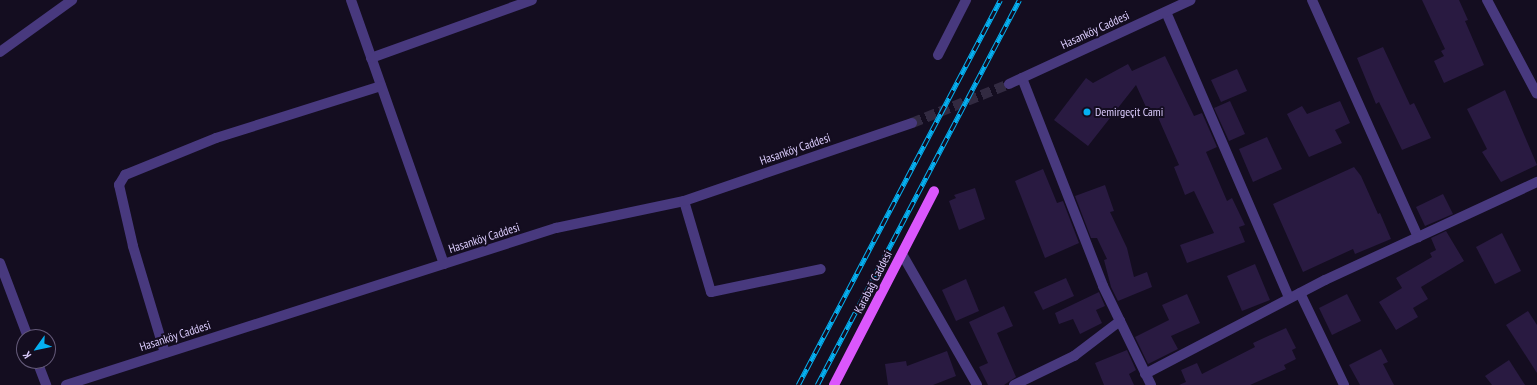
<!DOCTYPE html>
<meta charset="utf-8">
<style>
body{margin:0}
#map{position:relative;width:1537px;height:385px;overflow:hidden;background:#140d20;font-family:"PT Sans Narrow",sans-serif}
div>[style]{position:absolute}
.building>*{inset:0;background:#291a41}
.minor-tunnel>*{height:10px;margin-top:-5px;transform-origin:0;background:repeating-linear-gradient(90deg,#322a41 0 10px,transparent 0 15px)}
.minor>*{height:10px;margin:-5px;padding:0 5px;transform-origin:5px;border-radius:5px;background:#48397e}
.major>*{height:10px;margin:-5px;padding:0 5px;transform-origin:5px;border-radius:5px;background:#db57fc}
.rail>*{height:4.5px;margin-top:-2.25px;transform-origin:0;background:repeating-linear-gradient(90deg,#140d20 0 9px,#05b1f2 0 18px);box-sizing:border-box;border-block:1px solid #05b1f2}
.dots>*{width:11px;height:11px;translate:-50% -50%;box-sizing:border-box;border:2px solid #140d20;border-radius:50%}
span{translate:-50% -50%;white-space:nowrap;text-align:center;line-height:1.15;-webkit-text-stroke:4px #140d20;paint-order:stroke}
.street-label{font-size:12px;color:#dccdfe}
.poi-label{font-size:12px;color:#dccdfe}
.left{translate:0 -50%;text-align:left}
.north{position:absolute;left:16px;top:329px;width:40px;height:40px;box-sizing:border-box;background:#140d20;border:1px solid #645a79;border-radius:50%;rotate:237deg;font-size:11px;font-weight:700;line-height:16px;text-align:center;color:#dccdfe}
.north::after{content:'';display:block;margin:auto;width:14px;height:18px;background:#05b1f2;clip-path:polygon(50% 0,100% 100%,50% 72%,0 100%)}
</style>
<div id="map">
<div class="building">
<div style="clip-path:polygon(1422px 0,1459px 0,1468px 20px,1465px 21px,1484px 65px,1444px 83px,1434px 61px,1444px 56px,1441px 51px,1445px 49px)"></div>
<div style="clip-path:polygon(1383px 47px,1410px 105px,1414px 103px,1431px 138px,1402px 150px,1379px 102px,1376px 104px,1357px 58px)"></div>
<div style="clip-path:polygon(1165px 56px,1194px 116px,1202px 113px,1217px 147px,1206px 152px,1227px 201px,1232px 198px,1245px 225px,1239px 227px,1245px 242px,1187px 263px,1180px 245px,1214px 233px,1194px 191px,1185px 195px,1174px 167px,1179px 165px,1157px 115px,1151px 118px,1136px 85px,1088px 146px,1054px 120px,1086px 78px,1093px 83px,1128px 64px,1132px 71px)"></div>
<div style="clip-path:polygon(1237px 69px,1247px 91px,1221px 102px,1211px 80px)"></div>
<div style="clip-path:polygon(1505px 90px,1537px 165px,1501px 182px,1482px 152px,1487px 149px,1467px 109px)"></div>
<div style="clip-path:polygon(1230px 101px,1245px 134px,1229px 141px,1214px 108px)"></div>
<div style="clip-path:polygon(1340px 101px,1350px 123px,1335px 130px,1342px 143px,1309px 157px,1287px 114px,1302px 106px,1307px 114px)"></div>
<div style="clip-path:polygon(1267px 137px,1282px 169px,1253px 182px,1239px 149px)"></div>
<div style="clip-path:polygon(1354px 167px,1361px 176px,1378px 214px,1380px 213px,1391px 239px,1355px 254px,1353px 249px,1303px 272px,1273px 204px)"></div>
<div style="clip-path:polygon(1043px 169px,1057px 203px,1063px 201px,1079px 243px,1045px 258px,1015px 181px)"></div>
<div style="clip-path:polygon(1105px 185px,1114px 211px,1110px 212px,1127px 248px,1134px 277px,1147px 272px,1152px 287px,1118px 301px,1111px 287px,1104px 260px,1107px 259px,1097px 238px,1091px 238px,1075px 196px)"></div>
<div style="clip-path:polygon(975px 188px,985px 219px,959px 230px,949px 201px,956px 198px,954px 195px)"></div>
<div style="clip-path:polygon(1443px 194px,1453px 214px,1425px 226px,1416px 207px)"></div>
<div style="clip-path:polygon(1446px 231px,1464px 261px,1421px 287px,1428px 299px,1413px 308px,1418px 317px,1396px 330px,1379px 302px,1402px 288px,1396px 278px,1432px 257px,1430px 253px,1436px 250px,1431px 238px)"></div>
<div style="clip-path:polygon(1502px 233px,1521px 271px,1495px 284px,1476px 247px)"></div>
<div style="clip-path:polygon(1255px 264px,1270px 300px,1242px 311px,1227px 276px)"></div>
<div style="clip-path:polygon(1066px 278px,1074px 296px,1043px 310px,1034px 292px)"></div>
<div style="clip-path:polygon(966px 279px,979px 311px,956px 321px,942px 290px)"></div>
<div style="clip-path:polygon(1099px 292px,1105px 306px,1096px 310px,1102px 323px,1080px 334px,1073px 319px,1059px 324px,1055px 313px)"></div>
<div style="clip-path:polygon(1187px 294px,1200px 323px,1171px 336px,1178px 349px,1148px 364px,1135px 337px,1169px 320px,1162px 305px)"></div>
<div style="clip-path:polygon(1347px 294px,1361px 321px,1332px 335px,1319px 308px)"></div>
<div style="clip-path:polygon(1004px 306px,1013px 326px,997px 333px,1016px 377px,1004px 385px,988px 385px,979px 367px,988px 363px,969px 322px)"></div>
<div style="clip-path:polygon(1528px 311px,1537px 325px,1537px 373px,1506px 325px)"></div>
<div style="clip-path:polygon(1286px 328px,1296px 348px,1292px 350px,1296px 359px,1284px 365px,1286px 369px,1250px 385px,1179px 385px,1186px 382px,1181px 370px,1197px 363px,1202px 374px,1255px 347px,1253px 343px)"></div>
<div style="clip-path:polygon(1381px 349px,1388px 362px,1383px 364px,1394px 385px,1360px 385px,1349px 365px)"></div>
<div style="clip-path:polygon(1127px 350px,1136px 370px,1129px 374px,1134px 385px,1104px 385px,1095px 363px)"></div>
<div style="clip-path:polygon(947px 351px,956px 376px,933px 385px,888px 385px,885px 364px,906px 361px,907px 366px)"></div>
<div style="clip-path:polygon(1509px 360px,1525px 385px,1492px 385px,1485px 376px)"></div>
</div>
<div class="minor-tunnel">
<div style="left:912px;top:123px;width:105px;rotate:-21.9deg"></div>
</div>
<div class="minor">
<div style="left:351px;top:0;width:280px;rotate:70.6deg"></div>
<div style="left:1312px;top:0;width:260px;rotate:65.9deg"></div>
<div style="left:1487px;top:0;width:106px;rotate:62deg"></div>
<div style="left:1166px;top:12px;width:311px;rotate:66.7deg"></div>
<div style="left:0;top:52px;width:89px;rotate:-35.8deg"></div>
<div style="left:938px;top:55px;width:62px;rotate:-63deg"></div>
<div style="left:371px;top:58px;width:171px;rotate:-19.8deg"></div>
<div style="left:1022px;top:78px;width:223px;rotate:68.7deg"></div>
<div style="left:1103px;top:286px;width:110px;rotate:64.1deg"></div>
<div style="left:1009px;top:84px;width:200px;rotate:-24.8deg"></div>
<div style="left:684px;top:201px;width:95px;rotate:73.5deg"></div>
<div style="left:711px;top:292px;width:112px;rotate:-11.8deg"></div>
<div style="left:902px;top:254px;width:151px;rotate:60.2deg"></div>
<div style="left:0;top:263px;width:79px;rotate:69.3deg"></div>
<div style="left:1300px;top:293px;width:102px;rotate:64.4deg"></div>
<div style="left:165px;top:353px;width:112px;rotate:-106.7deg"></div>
<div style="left:133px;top:246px;width:63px;rotate:-102.9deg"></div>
<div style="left:119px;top:185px;width:12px;rotate:-59deg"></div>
<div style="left:125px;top:175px;width:98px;rotate:-22.1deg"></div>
<div style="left:216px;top:138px;width:173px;rotate:-17.5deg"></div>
<div style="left:37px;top:361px;width:26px;rotate:69deg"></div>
<div style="left:1145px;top:374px;width:203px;rotate:-27.6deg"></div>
<div style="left:1325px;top:280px;width:234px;rotate:-24.8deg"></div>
<div style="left:66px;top:385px;width:515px;rotate:-17.77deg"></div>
<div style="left:556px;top:228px;width:131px;rotate:-11.9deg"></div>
<div style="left:684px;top:201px;width:241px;rotate:-18.9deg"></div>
<div style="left:1014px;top:385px;width:67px;rotate:-25.8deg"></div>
<div style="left:1074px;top:356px;width:58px;rotate:-37.3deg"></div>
</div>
<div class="major">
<div style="left:834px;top:385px;width:218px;rotate:-62.7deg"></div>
</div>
<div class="rail">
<div style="left:798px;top:385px;width:435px;rotate:-62.3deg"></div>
<div style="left:817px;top:385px;width:435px;rotate:-62.3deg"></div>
</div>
<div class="dots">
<div style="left:1087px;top:112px;background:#05b1f2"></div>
</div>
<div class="street-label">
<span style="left:1095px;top:30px;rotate:-25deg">Hasanköy Caddesi</span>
<span style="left:795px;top:149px;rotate:-19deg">Hasanköy Caddesi</span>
<span style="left:484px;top:238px;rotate:-18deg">Hasanköy Caddesi</span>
<span style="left:873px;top:282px;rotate:-63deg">Karabağ Caddesi</span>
<span style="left:175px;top:336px;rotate:-18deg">Hasanköy Caddesi</span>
</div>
<div class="poi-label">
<span class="left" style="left:1095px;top:112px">Demirgeçit Cami</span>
</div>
<div class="north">K</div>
</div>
